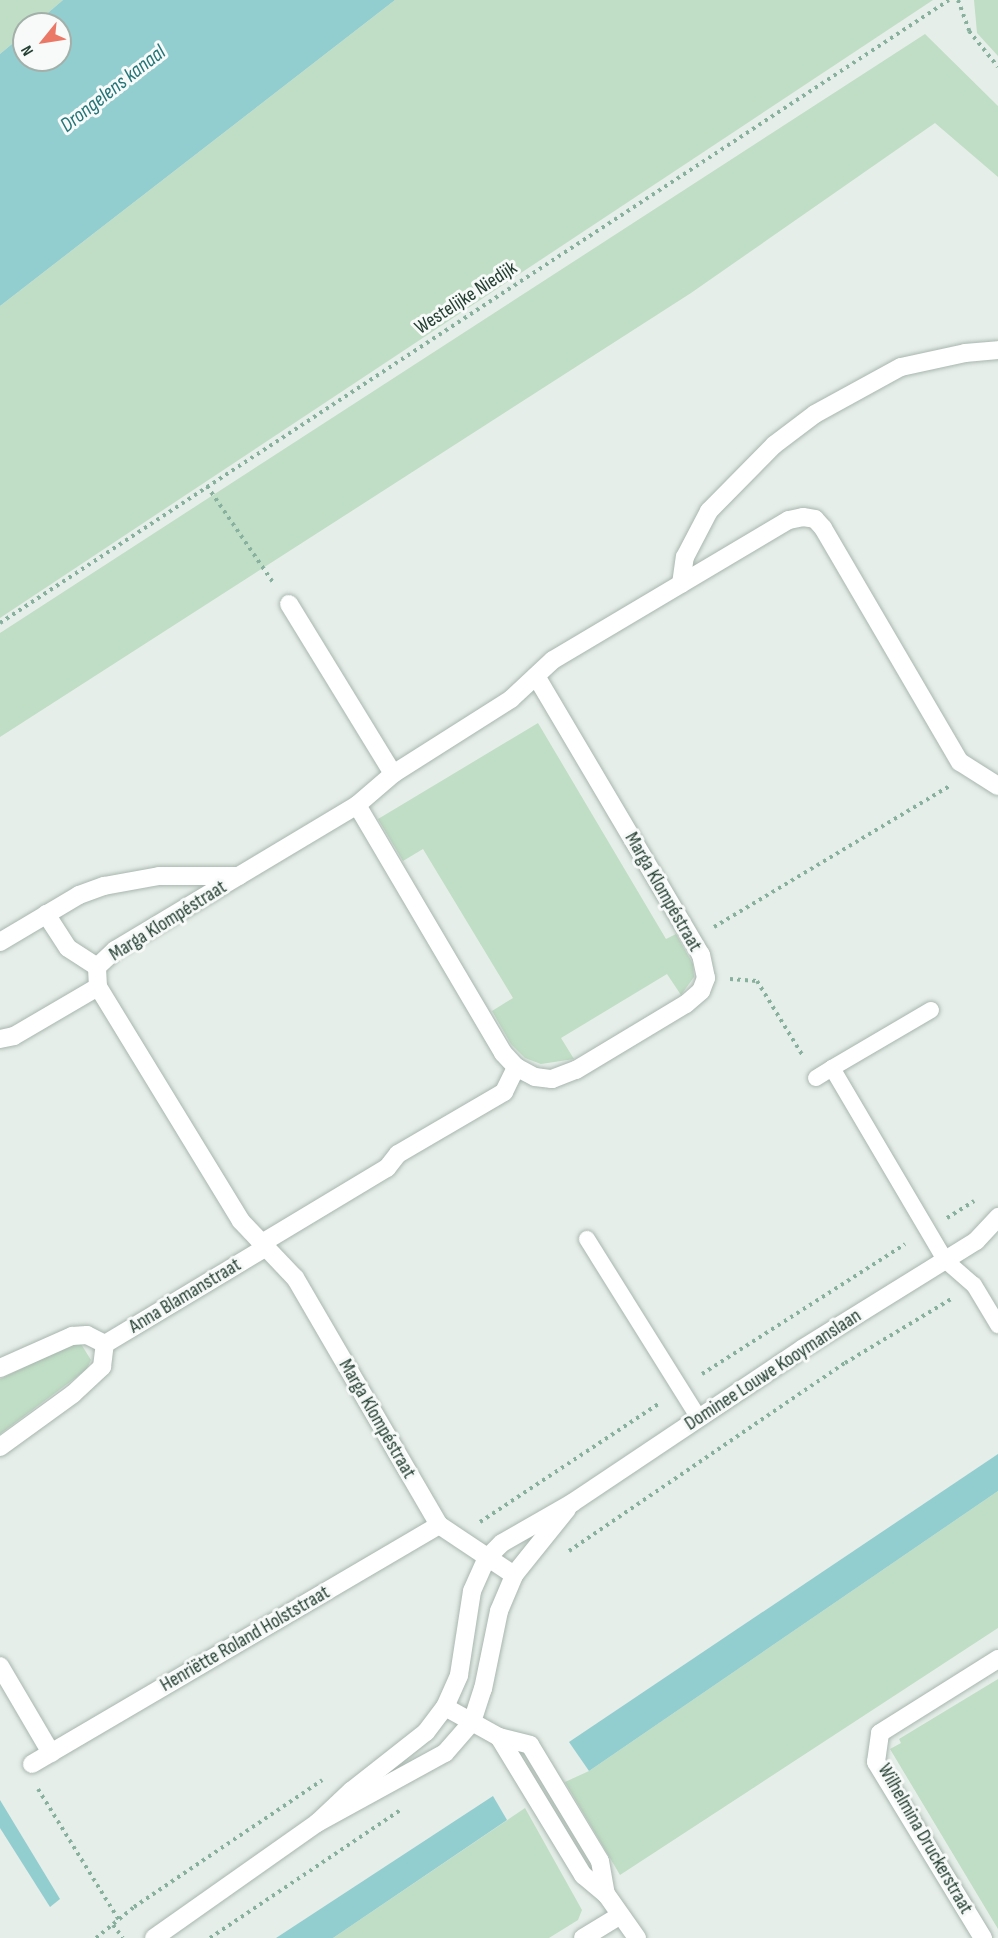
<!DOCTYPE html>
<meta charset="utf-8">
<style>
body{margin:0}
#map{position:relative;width:998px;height:1938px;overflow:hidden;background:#e6eee9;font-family:"Sofia Sans Condensed",sans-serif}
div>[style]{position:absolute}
.green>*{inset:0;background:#c0dec5}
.water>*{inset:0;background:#92cdcf}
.path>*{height:4px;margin-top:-2px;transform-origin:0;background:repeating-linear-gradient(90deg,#88b09f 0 3px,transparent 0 7.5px)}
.roads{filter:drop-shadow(0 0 2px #a8b6af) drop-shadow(0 0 2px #a8b6af)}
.lane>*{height:16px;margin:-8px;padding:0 8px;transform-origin:8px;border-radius:8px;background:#fff}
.street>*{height:18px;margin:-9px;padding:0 9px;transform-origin:9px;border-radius:9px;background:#fff}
.secondary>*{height:18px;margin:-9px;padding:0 9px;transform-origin:9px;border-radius:9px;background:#fff}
span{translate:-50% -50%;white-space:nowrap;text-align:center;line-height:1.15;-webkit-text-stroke:6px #f7faf8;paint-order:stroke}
.street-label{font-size:20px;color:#254035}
.water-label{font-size:21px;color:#227579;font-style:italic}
.north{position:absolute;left:12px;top:12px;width:60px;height:60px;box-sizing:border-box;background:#f7faf8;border:2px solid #a3b0aa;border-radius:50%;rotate:240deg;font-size:16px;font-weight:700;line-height:24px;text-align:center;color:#254035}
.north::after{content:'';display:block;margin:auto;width:21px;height:27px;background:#eb7867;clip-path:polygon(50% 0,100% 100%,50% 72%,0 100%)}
</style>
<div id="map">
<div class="green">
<div style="clip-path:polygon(0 0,63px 0,35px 24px,24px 24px,24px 34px,0 54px)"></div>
<div style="clip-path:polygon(395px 0,933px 0,0 618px,0 306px)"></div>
<div style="clip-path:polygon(974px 0,998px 0,998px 56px,977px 33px)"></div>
<div style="clip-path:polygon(925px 34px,998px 106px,998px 177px,935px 123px,691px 293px,0 737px,0 633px)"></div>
<div style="clip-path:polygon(538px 723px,666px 939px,676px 934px,693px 964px,694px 977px,681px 995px,667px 974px,561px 1038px,574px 1059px,541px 1064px,525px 1058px,511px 1044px,492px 1011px,513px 998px,423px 849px,403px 861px,378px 819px)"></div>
<div style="clip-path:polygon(81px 1344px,91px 1360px,86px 1370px,0 1434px,0 1379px,71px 1345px)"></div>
<div style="clip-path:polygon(998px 1491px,998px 1628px,620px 1875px,565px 1782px,589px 1771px)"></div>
<div style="clip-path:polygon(998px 1679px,998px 1929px,890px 1749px,901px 1743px,899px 1739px)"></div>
<div style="clip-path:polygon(525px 1808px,582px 1910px,578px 1920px,549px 1938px,333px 1938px)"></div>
</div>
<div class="water">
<div style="clip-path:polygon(63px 0,395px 0,0 306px,0 54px,24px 34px,24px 60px,60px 60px,60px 24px,35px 24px)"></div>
<div style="clip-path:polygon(998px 1454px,998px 1491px,589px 1771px,569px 1742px)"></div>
<div style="clip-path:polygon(493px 1796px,507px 1820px,333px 1938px,276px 1938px)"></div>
<div style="clip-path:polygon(0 1800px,60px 1899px,50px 1907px,0 1828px)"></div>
</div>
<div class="path">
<div style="left:958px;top:0;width:33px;rotate:70deg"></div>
<div style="left:969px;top:31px;width:46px;rotate:51.1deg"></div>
<div style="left:207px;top:486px;width:119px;rotate:55.6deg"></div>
<div style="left:0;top:623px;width:1135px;rotate:-33.28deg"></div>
<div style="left:714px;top:927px;width:275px;rotate:-30.9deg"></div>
<div style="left:730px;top:979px;width:27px;rotate:4deg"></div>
<div style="left:757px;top:981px;width:88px;rotate:58.5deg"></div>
<div style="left:947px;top:1218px;width:32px;rotate:-32deg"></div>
<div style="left:702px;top:1374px;width:241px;rotate:-32.6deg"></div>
<div style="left:480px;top:1522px;width:217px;rotate:-33.5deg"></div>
<div style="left:569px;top:1551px;width:334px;rotate:-34.3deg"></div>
<div style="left:845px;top:1363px;width:124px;rotate:-31.1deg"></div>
<div style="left:38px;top:1789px;width:154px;rotate:58.3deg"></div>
<div style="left:113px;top:1925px;width:16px;rotate:52deg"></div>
<div style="left:96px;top:1938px;width:49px;rotate:-39.2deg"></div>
<div style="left:134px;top:1907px;width:227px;rotate:-34deg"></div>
<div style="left:210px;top:1938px;width:231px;rotate:-33.9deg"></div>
</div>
<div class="roads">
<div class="lane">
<div style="left:931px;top:1010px;width:115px;rotate:149.6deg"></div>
<div style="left:832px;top:1068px;width:223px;rotate:59.5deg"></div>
<div style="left:945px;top:1260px;width:38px;rotate:41deg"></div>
<div style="left:974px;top:1285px;width:47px;rotate:59deg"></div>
<div style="left:816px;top:1078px;width:19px;rotate:-32deg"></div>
<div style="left:587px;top:1239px;width:211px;rotate:58deg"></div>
</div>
<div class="street">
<div style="left:681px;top:584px;width:27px;rotate:-82deg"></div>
<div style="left:685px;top:557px;width:52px;rotate:-62.4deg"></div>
<div style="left:709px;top:511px;width:93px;rotate:-45.4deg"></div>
<div style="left:774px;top:445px;width:51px;rotate:-37.1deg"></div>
<div style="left:815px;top:414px;width:98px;rotate:-28.7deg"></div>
<div style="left:901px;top:367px;width:66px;rotate:-12.3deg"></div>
<div style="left:965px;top:353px;width:33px;rotate:-5deg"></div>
<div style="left:289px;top:604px;width:199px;rotate:58.5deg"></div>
<div style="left:357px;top:805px;width:288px;rotate:59.5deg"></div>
<div style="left:503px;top:1053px;width:19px;rotate:47deg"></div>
<div style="left:516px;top:1067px;width:21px;rotate:28deg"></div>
<div style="left:535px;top:1077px;width:17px;rotate:7deg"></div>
<div style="left:552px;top:1079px;width:26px;rotate:-21deg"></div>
<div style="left:576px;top:1070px;width:128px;rotate:-31deg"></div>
<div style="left:686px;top:1004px;width:20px;rotate:-41deg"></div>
<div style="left:701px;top:991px;width:14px;rotate:-69deg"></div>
<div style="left:706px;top:978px;width:24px;rotate:-102deg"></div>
<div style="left:701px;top:955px;width:324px;rotate:-120.6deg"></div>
<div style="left:46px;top:914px;width:40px;rotate:57.1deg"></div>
<div style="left:68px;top:948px;width:35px;rotate:33deg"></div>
<div style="left:0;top:942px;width:92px;rotate:-30.7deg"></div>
<div style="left:79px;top:895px;width:27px;rotate:-20deg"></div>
<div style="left:104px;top:886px;width:56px;rotate:-10.3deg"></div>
<div style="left:159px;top:876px;width:80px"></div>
<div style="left:0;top:1039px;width:14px;rotate:-12deg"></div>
<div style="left:14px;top:1036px;width:97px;rotate:-30.3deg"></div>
<div style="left:262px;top:1243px;width:146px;rotate:-31deg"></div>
<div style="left:387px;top:1168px;width:18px;rotate:-52deg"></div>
<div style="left:398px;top:1154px;width:123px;rotate:-30.3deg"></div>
<div style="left:504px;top:1092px;width:28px;rotate:-64deg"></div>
<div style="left:105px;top:1344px;width:187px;rotate:-31deg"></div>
<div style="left:0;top:1368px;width:79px;rotate:-24deg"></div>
<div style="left:72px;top:1336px;width:15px;rotate:-4deg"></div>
<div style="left:87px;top:1335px;width:20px;rotate:27deg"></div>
<div style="left:0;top:1447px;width:90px;rotate:-36deg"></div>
<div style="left:73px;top:1394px;width:40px;rotate:-43deg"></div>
<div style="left:102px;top:1367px;width:23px;rotate:-83deg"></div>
<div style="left:514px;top:1575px;width:90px;rotate:-146.3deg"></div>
<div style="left:439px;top:1525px;width:286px;rotate:-120.2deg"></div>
<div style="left:295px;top:1278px;width:79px;rotate:-133.5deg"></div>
<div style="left:241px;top:1221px;width:274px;rotate:-121.4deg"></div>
<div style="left:98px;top:987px;width:20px;rotate:-93deg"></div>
<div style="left:97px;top:967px;width:25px;rotate:-43deg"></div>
<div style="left:115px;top:950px;width:282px;rotate:-30.9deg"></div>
<div style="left:357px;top:805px;width:48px;rotate:-40.7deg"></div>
<div style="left:393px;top:774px;width:140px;rotate:-32.4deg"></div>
<div style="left:511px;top:699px;width:57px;rotate:-42.9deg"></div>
<div style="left:553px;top:660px;width:274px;rotate:-30.7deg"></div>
<div style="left:789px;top:520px;width:14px;rotate:-12deg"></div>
<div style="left:803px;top:517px;width:12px;rotate:9deg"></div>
<div style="left:815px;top:519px;width:12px;rotate:48deg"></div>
<div style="left:823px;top:528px;width:271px;rotate:59.7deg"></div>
<div style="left:960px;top:762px;width:45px;rotate:32.3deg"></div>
<div style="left:0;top:1666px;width:101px;rotate:59.6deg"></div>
<div style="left:445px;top:1707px;width:62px;rotate:29.1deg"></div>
<div style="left:499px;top:1737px;width:32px;rotate:14deg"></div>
<div style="left:530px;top:1745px;width:135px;rotate:58.9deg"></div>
<div style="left:600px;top:1861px;width:34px;rotate:80deg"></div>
<div style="left:499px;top:1737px;width:162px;rotate:58.7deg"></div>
<div style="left:583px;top:1875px;width:30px;rotate:40deg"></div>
<div style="left:606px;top:1894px;width:54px;rotate:54.8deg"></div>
<div style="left:32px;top:1764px;width:472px;rotate:-30.4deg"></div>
<div style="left:583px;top:1938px;width:42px;rotate:-31.4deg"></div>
<div style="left:983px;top:1938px;width:206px;rotate:-121.3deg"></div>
<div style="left:876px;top:1762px;width:29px;rotate:-82deg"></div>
<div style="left:880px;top:1733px;width:139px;rotate:-32.1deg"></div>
</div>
<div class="secondary">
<div style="left:317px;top:1823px;width:47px;rotate:-43.3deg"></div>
<div style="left:351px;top:1791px;width:95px;rotate:-38.2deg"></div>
<div style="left:426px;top:1732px;width:31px;rotate:-53deg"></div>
<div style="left:445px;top:1707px;width:35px;rotate:-66deg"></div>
<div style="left:459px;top:1675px;width:85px;rotate:-81.2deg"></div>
<div style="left:472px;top:1591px;width:36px;rotate:-66deg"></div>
<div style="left:487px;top:1558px;width:21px;rotate:-45deg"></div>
<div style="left:502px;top:1543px;width:81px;rotate:-29.7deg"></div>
<div style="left:572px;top:1503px;width:277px;rotate:-33.8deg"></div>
<div style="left:802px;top:1349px;width:205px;rotate:-31.8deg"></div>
<div style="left:976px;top:1241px;width:33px;rotate:-47deg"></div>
<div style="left:154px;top:1938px;width:199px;rotate:-35.2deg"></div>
<div style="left:317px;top:1823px;width:146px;rotate:-28.7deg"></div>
<div style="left:445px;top:1753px;width:41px;rotate:-48.9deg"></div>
<div style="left:472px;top:1722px;width:35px;rotate:-72deg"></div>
<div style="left:483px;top:1689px;width:80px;rotate:-78.4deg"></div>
<div style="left:499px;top:1611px;width:39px;rotate:-67deg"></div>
<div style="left:514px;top:1575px;width:85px;rotate:-51.2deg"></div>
</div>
</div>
<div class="street-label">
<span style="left:466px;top:298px;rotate:-33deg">Westelijke Niedijk</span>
<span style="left:663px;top:892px;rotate:60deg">Marga Klompéstraat</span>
<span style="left:168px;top:921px;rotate:-32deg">Marga Klompéstraat</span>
<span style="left:185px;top:1296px;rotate:-31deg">Anna Blamanstraat</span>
<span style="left:773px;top:1370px;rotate:-33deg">Dominee Louwe Kooymanslaan</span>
<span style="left:377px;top:1419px;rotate:60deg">Marga Klompéstraat</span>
<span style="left:245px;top:1639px;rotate:-30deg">Henriëtte Roland Holststraat</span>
<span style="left:925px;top:1839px;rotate:60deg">Wilhelmina Druckerstraat</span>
</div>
<div class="water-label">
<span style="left:113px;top:89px;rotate:-38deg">Drongelens kanaal</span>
</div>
<div class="north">N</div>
</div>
